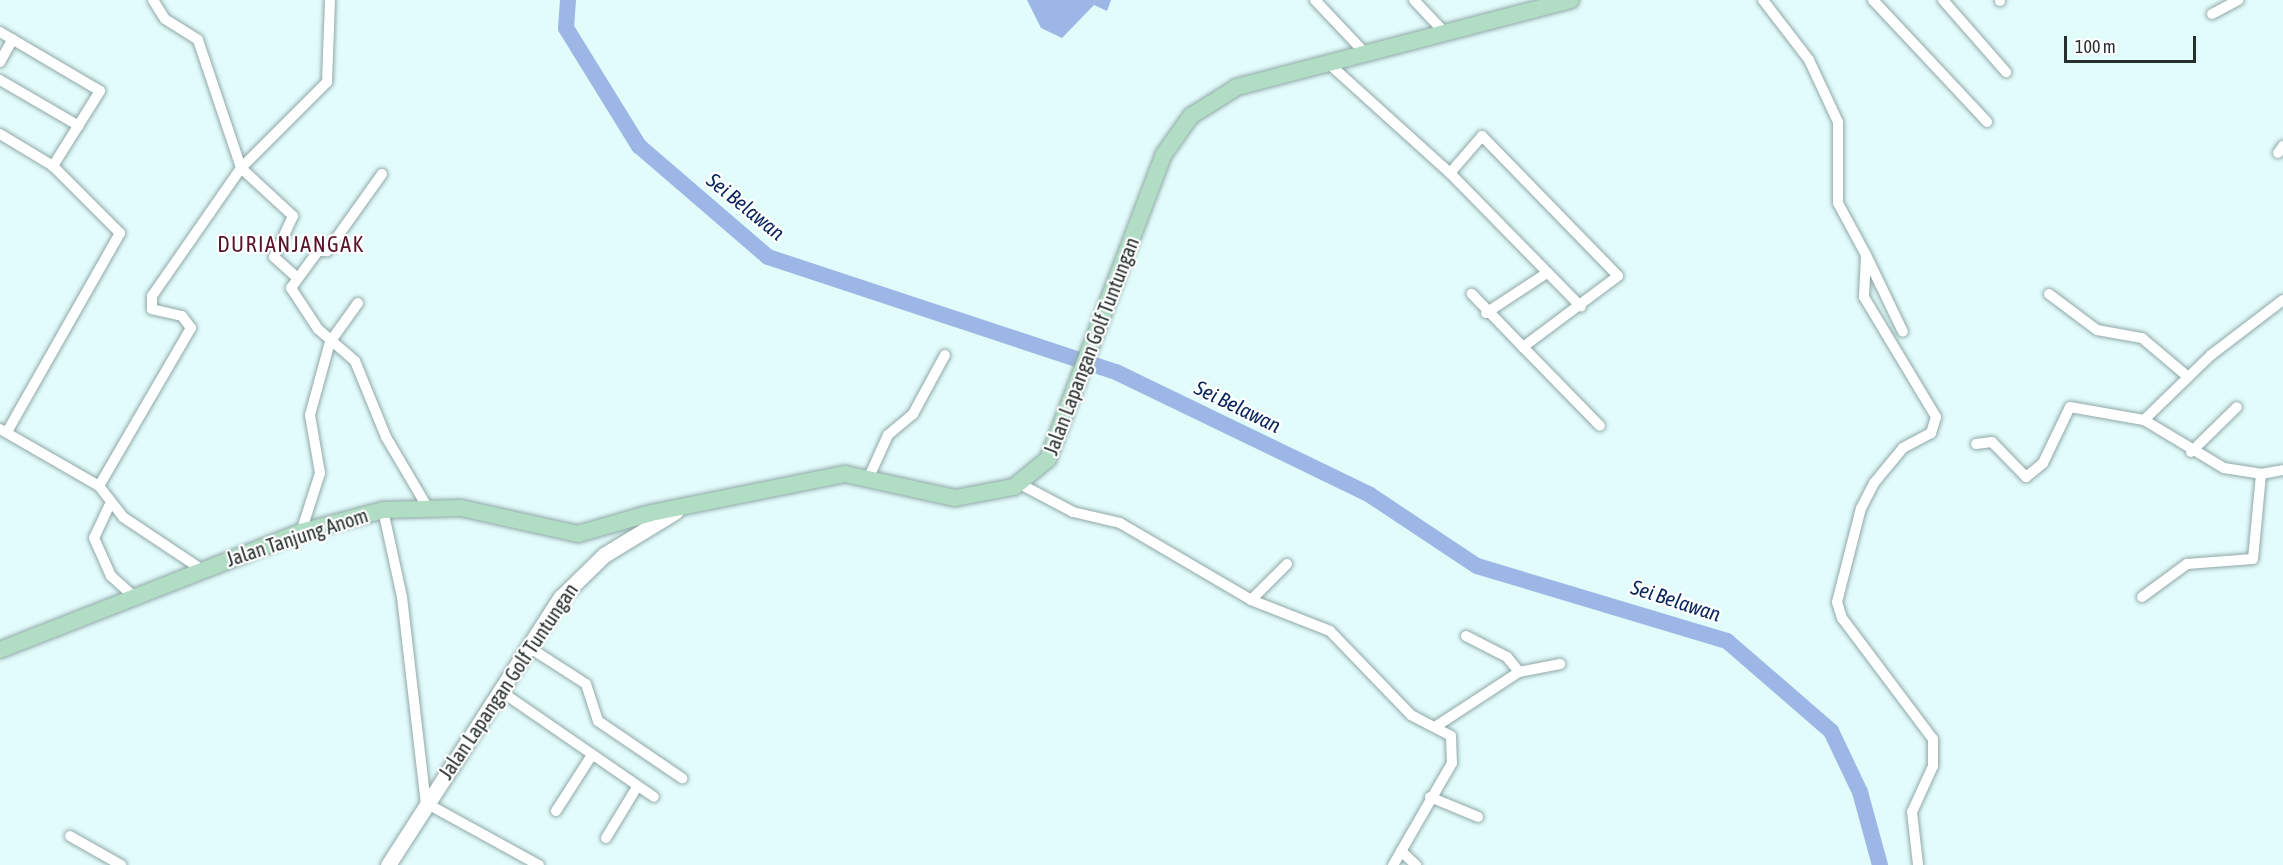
<!DOCTYPE html>
<style>
body{margin:0}
#map{position:relative;width:2283px;height:865px;overflow:hidden;background:#e2fcfb;font-family:"Asap Condensed",sans-serif}
div>[style]{position:absolute}
.water>*{inset:0;background:#9cb6e6}
.river>*{height:16px;margin:-8px;padding:0 8px;transform-origin:8px;border-radius:8px;background:#9cb6e6}
.roads{filter:drop-shadow(0 0 2px #90a8a7) drop-shadow(0 0 2px #90a8a7)}
.street>*{height:10px;margin:-5px;padding:0 5px;transform-origin:5px;border-radius:5px;background:#fff}
.secondary>*{height:15px;margin:-7.5px;padding:0 7.5px;transform-origin:7.5px;border-radius:7.5px;background:#fff}
.primary>*{height:16px;margin:-8px;padding:0 8px;transform-origin:8px;border-radius:8px;background:#b0ddc3}
span{translate:-50% -50%;white-space:nowrap;text-align:center;line-height:1.15;-webkit-text-stroke:4.5px #fff;paint-order:stroke}
.street-label{font-size:20px;color:#252f2e}
.water-label{font-size:21px;color:#0a265d;font-style:italic}
.quarter-label{font-size:22px;color:#581429;letter-spacing:1.5px}
.scale{position:absolute;left:2064px;top:36px;width:132px;height:27px;box-sizing:border-box;border:3px solid #252f2e;border-top:0;padding-left:8px;font-size:18px;line-height:21px;white-space:nowrap;color:#252f2e;-webkit-text-stroke:4px #fff;paint-order:stroke}
</style>
<div id="map">
<div class="water">
<div style="clip-path:polygon(1027px 0,1111px 0,1107px 11px,1094px 5px,1062px 38px,1041px 28px)"></div>
</div>
<div class="river">
<div style="left:568px;top:0;width:28px;rotate:94deg"></div>
<div style="left:566px;top:28px;width:139px;rotate:58.3deg"></div>
<div style="left:639px;top:146px;width:170px;rotate:40.7deg"></div>
<div style="left:768px;top:257px;width:367px;rotate:18.3deg"></div>
<div style="left:1116px;top:372px;width:282px;rotate:25.8deg"></div>
<div style="left:1370px;top:495px;width:128px;rotate:33.6deg"></div>
<div style="left:1477px;top:566px;width:261px;rotate:16.7deg"></div>
<div style="left:1727px;top:641px;width:138px;rotate:40.9deg"></div>
<div style="left:1831px;top:731px;width:68px;rotate:64.6deg"></div>
<div style="left:1860px;top:792px;width:76px;rotate:74.7deg"></div>
</div>
<div class="roads">
<div class="street">
<div style="left:153px;top:0;width:22px;rotate:58deg"></div>
<div style="left:165px;top:19px;width:39px;rotate:32deg"></div>
<div style="left:198px;top:40px;width:135px;rotate:71.4deg"></div>
<div style="left:241px;top:168px;width:71px;rotate:42.7deg"></div>
<div style="left:293px;top:216px;width:45px;rotate:114.9deg"></div>
<div style="left:274px;top:257px;width:30px;rotate:42deg"></div>
<div style="left:1315px;top:0;width:73px;rotate:46.7deg"></div>
<div style="left:1414px;top:0;width:47px;rotate:46.7deg"></div>
<div style="left:1763px;top:0;width:76px;rotate:52.5deg"></div>
<div style="left:1809px;top:60px;width:68px;rotate:64.9deg"></div>
<div style="left:1838px;top:122px;width:81px;rotate:90deg"></div>
<div style="left:1838px;top:203px;width:59px;rotate:61.7deg"></div>
<div style="left:1866px;top:255px;width:42px;rotate:92.7deg"></div>
<div style="left:1864px;top:297px;width:140px;rotate:59deg"></div>
<div style="left:1936px;top:417px;width:17px;rotate:107deg"></div>
<div style="left:1931px;top:433px;width:32px;rotate:152deg"></div>
<div style="left:1903px;top:448px;width:45px;rotate:129.6deg"></div>
<div style="left:1874px;top:483px;width:28px;rotate:117deg"></div>
<div style="left:1861px;top:508px;width:97px;rotate:104.3deg"></div>
<div style="left:1837px;top:602px;width:17px;rotate:73deg"></div>
<div style="left:1842px;top:618px;width:151px;rotate:53.1deg"></div>
<div style="left:1933px;top:739px;width:27px;rotate:90deg"></div>
<div style="left:1933px;top:766px;width:51px;rotate:114.5deg"></div>
<div style="left:1912px;top:812px;width:53px;rotate:83.5deg"></div>
<div style="left:1873px;top:0;width:167px;rotate:46.9deg"></div>
<div style="left:1943px;top:0;width:96px;rotate:48.8deg"></div>
<div style="left:2000px;top:0;width:1px;rotate:90deg"></div>
<div style="left:2212px;top:14px;width:30px;rotate:-28deg"></div>
<div style="left:0;top:32px;width:116px;rotate:30.5deg"></div>
<div style="left:100px;top:91px;width:89px;rotate:122.1deg"></div>
<div style="left:0;top:62px;width:26px;rotate:-61deg"></div>
<div style="left:1327px;top:62px;width:166px;rotate:42.1deg"></div>
<div style="left:1450px;top:173px;width:187px;rotate:45.6deg"></div>
<div style="left:0;top:80px;width:91px;rotate:30.2deg"></div>
<div style="left:0;top:134px;width:62px;rotate:31.1deg"></div>
<div style="left:53px;top:166px;width:95px;rotate:45deg"></div>
<div style="left:120px;top:233px;width:229px;rotate:119.6deg"></div>
<div style="left:2278px;top:153px;width:9px;rotate:-54deg"></div>
<div style="left:1450px;top:173px;width:49px;rotate:-49.1deg"></div>
<div style="left:1482px;top:136px;width:195px;rotate:45.8deg"></div>
<div style="left:1618px;top:276px;width:119px;rotate:143.2deg"></div>
<div style="left:1523px;top:347px;width:74px;rotate:-133.9deg"></div>
<div style="left:382px;top:174px;width:95px;rotate:125.5deg"></div>
<div style="left:327px;top:251px;width:9px;rotate:180deg"></div>
<div style="left:318px;top:251px;width:46px;rotate:126.1deg"></div>
<div style="left:291px;top:288px;width:49px;rotate:56.6deg"></div>
<div style="left:318px;top:329px;width:49px;rotate:40.9deg"></div>
<div style="left:355px;top:361px;width:82px;rotate:67.8deg"></div>
<div style="left:386px;top:437px;width:79px;rotate:59.5deg"></div>
<div style="left:1866px;top:255px;width:85px;rotate:64.3deg"></div>
<div style="left:2049px;top:294px;width:60px;rotate:36.9deg"></div>
<div style="left:2097px;top:330px;width:46px;rotate:10.1deg"></div>
<div style="left:2142px;top:338px;width:59px;rotate:40.2deg"></div>
<div style="left:2283px;top:300px;width:91px;rotate:142.6deg"></div>
<div style="left:2211px;top:355px;width:93px;rotate:135.9deg"></div>
<div style="left:2144px;top:420px;width:93px;rotate:31deg"></div>
<div style="left:2224px;top:468px;width:37px;rotate:9deg"></div>
<div style="left:2261px;top:474px;width:22px;rotate:-10deg"></div>
<div style="left:1486px;top:313px;width:73px;rotate:-33.3deg"></div>
<div style="left:1523px;top:347px;width:110px;rotate:45.7deg"></div>
<div style="left:0;top:429px;width:114px;rotate:29.9deg"></div>
<div style="left:99px;top:486px;width:39px;rotate:52deg"></div>
<div style="left:123px;top:517px;width:94px;rotate:33.7deg"></div>
<div style="left:1976px;top:444px;width:16px;rotate:-7deg"></div>
<div style="left:1992px;top:442px;width:49px;rotate:45.8deg"></div>
<div style="left:2026px;top:477px;width:22px;rotate:-39deg"></div>
<div style="left:2043px;top:463px;width:62px;rotate:-64.3deg"></div>
<div style="left:2070px;top:407px;width:75px;rotate:10deg"></div>
<div style="left:2191px;top:452px;width:64px;rotate:-44.4deg"></div>
<div style="left:869px;top:477px;width:46px;rotate:-65.7deg"></div>
<div style="left:888px;top:435px;width:33px;rotate:-40deg"></div>
<div style="left:913px;top:414px;width:67px;rotate:-61.5deg"></div>
<div style="left:1020px;top:484px;width:60px;rotate:27.8deg"></div>
<div style="left:1073px;top:512px;width:48px;rotate:13.2deg"></div>
<div style="left:1120px;top:523px;width:152px;rotate:30.4deg"></div>
<div style="left:1251px;top:600px;width:85px;rotate:21.4deg"></div>
<div style="left:1330px;top:631px;width:117px;rotate:46deg"></div>
<div style="left:1411px;top:715px;width:45px;rotate:27.7deg"></div>
<div style="left:1451px;top:736px;width:27px;rotate:88deg"></div>
<div style="left:1452px;top:763px;width:118px;rotate:120deg"></div>
<div style="left:99px;top:486px;width:183px;rotate:-59.8deg"></div>
<div style="left:191px;top:328px;width:15px;rotate:-127deg"></div>
<div style="left:182px;top:316px;width:31px;rotate:-167deg"></div>
<div style="left:152px;top:309px;width:13px;rotate:-90deg"></div>
<div style="left:152px;top:296px;width:156px;rotate:-55.2deg"></div>
<div style="left:241px;top:168px;width:122px;rotate:-45deg"></div>
<div style="left:327px;top:82px;width:82px;rotate:-87.9deg"></div>
<div style="left:109px;top:506px;width:35px;rotate:115deg"></div>
<div style="left:94px;top:538px;width:42px;rotate:65.9deg"></div>
<div style="left:111px;top:576px;width:30px;rotate:42deg"></div>
<div style="left:383px;top:510px;width:89px;rotate:77.7deg"></div>
<div style="left:402px;top:597px;width:207px;rotate:83.4deg"></div>
<div style="left:426px;top:803px;width:129px;rotate:28.8deg"></div>
<div style="left:301px;top:532px;width:62px;rotate:-72.1deg"></div>
<div style="left:320px;top:473px;width:59px;rotate:-99.8deg"></div>
<div style="left:310px;top:415px;width:76px;rotate:-74.7deg"></div>
<div style="left:330px;top:342px;width:48px;rotate:-54.3deg"></div>
<div style="left:2142px;top:597px;width:56px;rotate:-36.3deg"></div>
<div style="left:2187px;top:564px;width:66px;rotate:-4.3deg"></div>
<div style="left:2253px;top:559px;width:85px;rotate:-84.6deg"></div>
<div style="left:1251px;top:600px;width:51px;rotate:-45deg"></div>
<div style="left:1466px;top:636px;width:46px;rotate:27.1deg"></div>
<div style="left:1507px;top:657px;width:19px;rotate:51deg"></div>
<div style="left:527px;top:646px;width:70px;rotate:32.8deg"></div>
<div style="left:586px;top:684px;width:39px;rotate:72deg"></div>
<div style="left:598px;top:721px;width:102px;rotate:34.2deg"></div>
<div style="left:499px;top:690px;width:188px;rotate:34.6deg"></div>
<div style="left:1438px;top:725px;width:97px;rotate:-33.2deg"></div>
<div style="left:1519px;top:672px;width:42px;rotate:-11deg"></div>
<div style="left:1430px;top:797px;width:52px;rotate:22.6deg"></div>
<div style="left:556px;top:811px;width:67px;rotate:-57.3deg"></div>
<div style="left:70px;top:836px;width:59px;rotate:29.6deg"></div>
<div style="left:606px;top:838px;width:60px;rotate:-58.7deg"></div>
<div style="left:1401px;top:851px;width:21px;rotate:43deg"></div>
</div>
<div class="secondary">
<div style="left:388px;top:865px;width:319px;rotate:-57.2deg"></div>
<div style="left:561px;top:597px;width:60px;rotate:-44.3deg"></div>
<div style="left:604px;top:555px;width:84px;rotate:-31.4deg"></div>
</div>
<div class="primary">
<div style="left:0;top:650px;width:323px;rotate:-21.4deg"></div>
<div style="left:301px;top:532px;width:85px;rotate:-15deg"></div>
<div style="left:383px;top:510px;width:78px;rotate:-1.5deg"></div>
<div style="left:461px;top:508px;width:120px;rotate:12.5deg"></div>
<div style="left:578px;top:534px;width:76px;rotate:-16deg"></div>
<div style="left:651px;top:513px;width:198px;rotate:-11.4deg"></div>
<div style="left:845px;top:474px;width:113px;rotate:12.3deg"></div>
<div style="left:955px;top:498px;width:60px;rotate:-10.6deg"></div>
<div style="left:1014px;top:487px;width:44px;rotate:-39.5deg"></div>
<div style="left:1048px;top:459px;width:326px;rotate:-69.2deg"></div>
<div style="left:1164px;top:154px;width:47px;rotate:-54.6deg"></div>
<div style="left:1191px;top:116px;width:54px;rotate:-32.2deg"></div>
<div style="left:1237px;top:87px;width:345px;rotate:-14.6deg"></div>
</div>
</div>
<div class="street-label">
<span style="left:1091px;top:346px;rotate:-69deg">Jalan Lapangan Golf Tuntungan</span>
<span style="left:297px;top:537px;rotate:-18deg">Jalan Tanjung Anom</span>
<span style="left:508px;top:681px;rotate:-56deg">Jalan Lapangan Golf Tuntungan</span>
</div>
<div class="water-label">
<span style="left:746px;top:206px;rotate:39deg">Sei Belawan</span>
<span style="left:1238px;top:406px;rotate:26deg">Sei Belawan</span>
<span style="left:1676px;top:600px;rotate:18deg">Sei Belawan</span>
</div>
<div class="quarter-label">
<span style="left:291px;top:245px">DURIANJANGAK</span>
</div>
<div class="scale">100 m</div>
</div>
